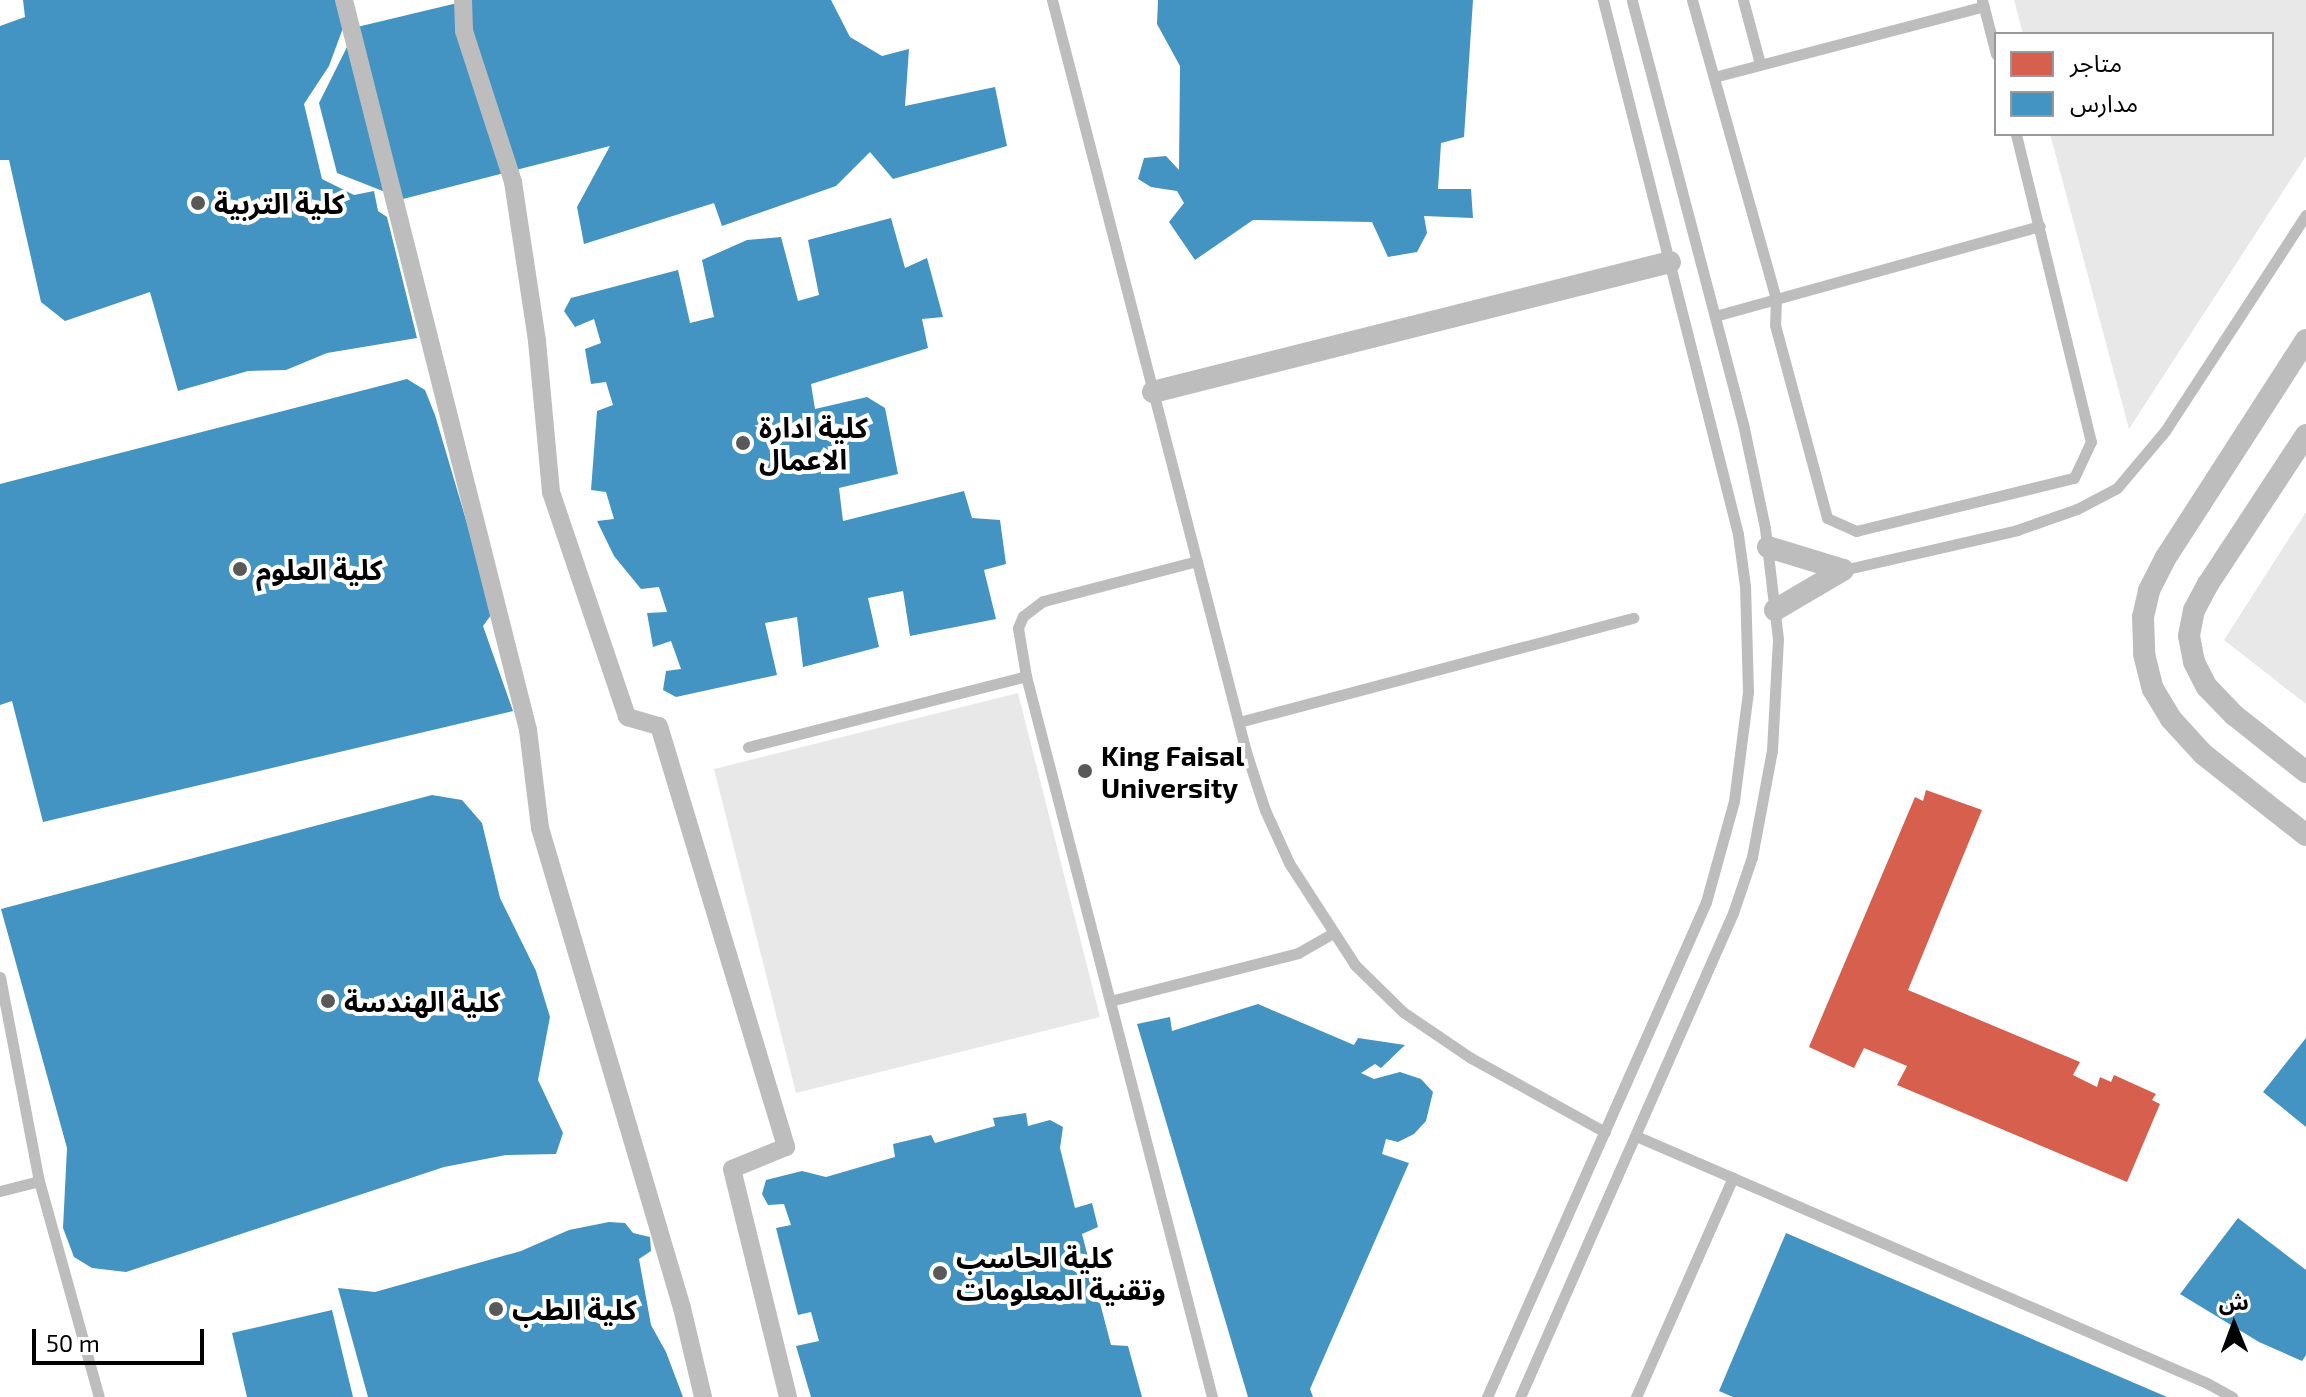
<!DOCTYPE html>
<meta charset="utf-8">
<style>
body{margin:0}
#map{position:relative;width:2306px;height:1397px;overflow:hidden;background:#fff;font-family:"Exo 2","Noto Sans Arabic",sans-serif}
div>[style]{position:absolute}
.green>*{inset:0;background:#e8e8e8}
.shops>*{inset:0;background:#d6604d}
.schools>*{inset:0;background:#4393c3}
.service>*{height:11px;margin:-5.5px;padding:0 5.5px;transform-origin:5.5px;border-radius:5.5px;background:#bdbdbd}
.pedestrian>*{height:18px;margin:-9px;padding:0 9px;transform-origin:9px;border-radius:9px;background:#bdbdbd}
.minor>*{height:22px;margin:-11px;padding:0 11px;transform-origin:11px;border-radius:11px;background:#bdbdbd}
.dots>*{width:22px;height:22px;translate:-50% -50%;box-sizing:border-box;border:4px solid #fff;border-radius:50%}
span{translate:-50% -50%;white-space:nowrap;text-align:center;line-height:1.15;-webkit-text-stroke:8px #fff;paint-order:stroke}
.poi-label{font-size:28px;color:#000;font-weight:700}
.left{translate:0 -50%;text-align:left}
.legend{position:absolute;left:1994px;top:32px;width:280px;height:104px;box-sizing:border-box;background:#fff;border:2px solid #999;margin:0;padding:10px 14px;list-style:none;font-size:24px;color:#000}
.legend li{display:flex;align-items:center;gap:16px;height:40px}
.legend b{width:40px;border:2px solid #999}
.north{position:absolute;left:2194px;top:1285px;width:80px;height:80px;-webkit-text-stroke:6px #fff;paint-order:stroke;rotate:359deg;font-size:22px;font-weight:700;line-height:32px;text-align:center;color:#000}
.north::after{content:'';display:block;margin:auto;width:28px;height:36px;background:#000;clip-path:polygon(50% 0,100% 100%,50% 72%,0 100%)}
.scale{position:absolute;left:32px;top:1329px;width:172px;height:36px;box-sizing:border-box;border:4px solid #000;border-top:0;padding-left:10px;font-size:24px;line-height:28px;white-space:nowrap;color:#000;-webkit-text-stroke:6px #fff;paint-order:stroke}
</style>
<div id="map">
<div class="green">
<div style="clip-path:polygon(2014px 0,2306px 0,2306px 156px,2129px 429px,2050px 134px,2272px 134px,2272px 34px,2023px 34px)"></div>
<div style="clip-path:polygon(2306px 512px,2306px 704px,2224px 640px)"></div>
<div style="clip-path:polygon(1018px 693px,1100px 1017px,796px 1093px,714px 769px)"></div>
</div>
<div class="shops">
<div style="clip-path:polygon(1926px 790px,1982px 810px,1908px 990px,2080px 1062px,2073px 1075px,2097px 1087px,2100px 1077px,2111px 1082px,2114px 1075px,2156px 1094px,2152px 1100px,2160px 1104px,2127px 1182px,1897px 1085px,1907px 1066px,1864px 1048px,1854px 1068px,1809px 1047px,1915px 797px,1923px 801px)"></div>
</div>
<div class="schools">
<div style="clip-path:polygon(23px 0,337px 0,343px 28px,329px 66px,304px 104px,322px 179px,354px 195px,374px 191px,378px 211px,387px 217px,417px 338px,327px 353px,286px 370px,248px 371px,178px 391px,150px 292px,65px 321px,41px 302px,9px 160px,0 160px,0 26px,25px 17px)"></div>
<div style="clip-path:polygon(470px 0,831px 0,850px 37px,882px 56px,909px 49px,905px 106px,995px 87px,1007px 146px,893px 179px,870px 152px,836px 186px,722px 226px,714px 203px,584px 244px,577px 207px,610px 146px,403px 199px,337px 173px,319px 103px,357px 27px)"></div>
<div style="clip-path:polygon(1158px 0,1473px 0,1464px 137px,1441px 143px,1438px 189px,1471px 189px,1473px 218px,1424px 216px,1427px 233px,1417px 252px,1388px 257px,1372px 222px,1253px 220px,1195px 260px,1169px 222px,1184px 203px,1177px 191px,1151px 187px,1138px 179px,1144px 158px,1166px 156px,1179px 170px,1180px 66px,1157px 24px)"></div>
<div style="clip-path:polygon(891px 218px,905px 268px,927px 258px,943px 317px,922px 319px,928px 348px,811px 384px,815px 409px,867px 397px,885px 408px,898px 474px,839px 488px,843px 521px,964px 491px,972px 518px,1000px 520px,1006px 564px,984px 570px,996px 619px,910px 636px,903px 591px,868px 598px,879px 647px,803px 667px,797px 617px,765px 623px,777px 675px,676px 697px,663px 690px,666px 671px,681px 669px,671px 641px,653px 647px,647px 613px,667px 612px,659px 587px,641px 589px,614px 556px,597px 521px,614px 519px,606px 492px,591px 490px,597px 411px,613px 405px,606px 382px,591px 384px,585px 349px,601px 343px,594px 319px,575px 327px,564px 311px,571px 298px,678px 270px,690px 323px,714px 317px,702px 260px,747px 240px,781px 237px,798px 301px,819px 295px,808px 240px)"></div>
<div style="clip-path:polygon(407px 379px,425px 390px,435px 415px,490px 601px,491px 615px,483px 626px,513px 711px,43px 822px,12px 701px,0 705px,0 484px)"></div>
<div style="clip-path:polygon(432px 795px,462px 800px,482px 823px,500px 898px,536px 971px,550px 1017px,538px 1080px,563px 1133px,556px 1154px,506px 1155px,444px 1167px,126px 1272px,92px 1268px,74px 1257px,63px 1228px,67px 1148px,1px 909px)"></div>
<div style="clip-path:polygon(1258px 1004px,1354px 1045px,1358px 1038px,1405px 1045px,1381px 1068px,1375px 1064px,1361px 1073px,1374px 1079px,1400px 1072px,1421px 1079px,1433px 1092px,1426px 1121px,1414px 1134px,1398px 1142px,1386px 1139px,1382px 1154px,1409px 1163px,1310px 1389px,1313px 1397px,1248px 1397px,1137px 1024px,1170px 1017px,1172px 1031px)"></div>
<div style="clip-path:polygon(2306px 1038px,2306px 1127px,2263px 1092px)"></div>
<div style="clip-path:polygon(1026px 1113px,1028px 1126px,1050px 1120px,1063px 1127px,1060px 1148px,1075px 1208px,1092px 1203px,1098px 1227px,1082px 1234px,1111px 1345px,1128px 1346px,1142px 1397px,811px 1397px,796px 1346px,819px 1341px,811px 1312px,798px 1315px,776px 1228px,791px 1225px,784px 1204px,768px 1205px,762px 1194px,766px 1180px,802px 1171px,826px 1177px,895px 1157px,893px 1144px,931px 1135px,935px 1143px,995px 1126px,993px 1118px)"></div>
<div style="clip-path:polygon(2238px 1218px,2306px 1270px,2306px 1355px,2302px 1361px,2259px 1342px,2180px 1294px)"></div>
<div style="clip-path:polygon(609px 1222px,625px 1223px,633px 1233px,650px 1237px,651px 1251px,639px 1259px,651px 1325px,666px 1352px,683px 1397px,368px 1397px,338px 1288px,375px 1292px,521px 1251px,569px 1230px)"></div>
<div style="clip-path:polygon(1786px 1233px,2167px 1397px,1733px 1397px,1719px 1391px)"></div>
<div style="clip-path:polygon(332px 1310px,353px 1397px,247px 1397px,232px 1333px)"></div>
</div>
<div class="service">
<div style="left:1052px;top:0;width:777px;rotate:75.53deg"></div>
<div style="left:1246px;top:752px;width:61px;rotate:71.9deg"></div>
<div style="left:1265px;top:810px;width:58px;rotate:65.6deg"></div>
<div style="left:1289px;top:863px;width:121px;rotate:57.1deg"></div>
<div style="left:1355px;top:965px;width:67px;rotate:44.4deg"></div>
<div style="left:1403px;top:1012px;width:82px;rotate:34.1deg"></div>
<div style="left:1471px;top:1058px;width:153px;rotate:28.9deg"></div>
<div style="left:1692px;top:0;width:311px;rotate:74.3deg"></div>
<div style="left:1776px;top:299px;width:26px;rotate:92deg"></div>
<div style="left:1775px;top:325px;width:200px;rotate:74.9deg"></div>
<div style="left:1827px;top:518px;width:32px;rotate:24deg"></div>
<div style="left:1856px;top:531px;width:224px;rotate:-13.7deg"></div>
<div style="left:2074px;top:478px;width:40px;rotate:-65deg"></div>
<div style="left:2091px;top:442px;width:317px;rotate:-103.7deg"></div>
<div style="left:1743px;top:0;width:66px;rotate:75.1deg"></div>
<div style="left:1982px;top:0;width:56px;rotate:75.5deg"></div>
<div style="left:1714px;top:77px;width:279px;rotate:-14.7deg"></div>
<div style="left:1715px;top:316px;width:337px;rotate:-15.5deg"></div>
<div style="left:1197px;top:561px;width:159px;rotate:165.4deg"></div>
<div style="left:1043px;top:601px;width:25px;rotate:143deg"></div>
<div style="left:1023px;top:616px;width:13px;rotate:113deg"></div>
<div style="left:1018px;top:628px;width:49px;rotate:80.5deg"></div>
<div style="left:1026px;top:676px;width:745px;rotate:75.53deg"></div>
<div style="left:1843px;top:570px;width:179px;rotate:-12.9deg"></div>
<div style="left:2017px;top:530px;width:64px;rotate:-19.3deg"></div>
<div style="left:2077px;top:509px;width:45px;rotate:-27.7deg"></div>
<div style="left:2117px;top:488px;width:75px;rotate:-49.9deg"></div>
<div style="left:2165px;top:431px;width:258px;rotate:-56.9deg"></div>
<div style="left:1239px;top:722px;width:408px;rotate:-14.8deg"></div>
<div style="left:748px;top:747px;width:287px;rotate:-14.3deg"></div>
<div style="left:0;top:977px;width:208px;rotate:79.2deg"></div>
<div style="left:39px;top:1181px;width:224px;rotate:74.5deg"></div>
<div style="left:1110px;top:1001px;width:194px;rotate:-14.3deg"></div>
<div style="left:1298px;top:953px;width:40px;rotate:-29.7deg"></div>
<div style="left:1636px;top:1136px;width:622px;rotate:23.39deg"></div>
<div style="left:2207px;top:1383px;width:29px;rotate:29deg"></div>
<div style="left:0;top:1191px;width:40px;rotate:-14.4deg"></div>
<div style="left:1487px;top:1397px;width:541px;rotate:-66.13deg"></div>
<div style="left:1706px;top:902px;width:105px;rotate:-74.5deg"></div>
<div style="left:1734px;top:801px;width:110px;rotate:-82.7deg"></div>
<div style="left:1748px;top:692px;width:106px;rotate:-91.6deg"></div>
<div style="left:1745px;top:586px;width:52px;rotate:-97.7deg"></div>
<div style="left:1738px;top:534px;width:551px;rotate:-104.19deg"></div>
<div style="left:1520px;top:1397px;width:529px;rotate:-66.25deg"></div>
<div style="left:1733px;top:913px;width:59px;rotate:-71.3deg"></div>
<div style="left:1752px;top:857px;width:109px;rotate:-79.4deg"></div>
<div style="left:1772px;top:750px;width:111px;rotate:-86.9deg"></div>
<div style="left:1778px;top:639px;width:112px;rotate:-96.7deg"></div>
<div style="left:1765px;top:528px;width:106px;rotate:-101.9deg"></div>
<div style="left:1743px;top:424px;width:438px;rotate:-104.7deg"></div>
<div style="left:1636px;top:1397px;width:240px;rotate:-66.2deg"></div>
</div>
<div class="pedestrian">
<div style="left:344px;top:0;width:753px;rotate:75.85deg"></div>
<div style="left:528px;top:730px;width:99px;rotate:83deg"></div>
<div style="left:540px;top:828px;width:501px;rotate:73.52deg"></div>
<div style="left:682px;top:1308px;width:91px;rotate:76.7deg"></div>
<div style="left:463px;top:0;width:31px;rotate:88deg"></div>
<div style="left:464px;top:31px;width:159px;rotate:72deg"></div>
<div style="left:513px;top:182px;width:161px;rotate:81.4deg"></div>
<div style="left:537px;top:341px;width:152px;rotate:84.7deg"></div>
<div style="left:551px;top:492px;width:237px;rotate:71.3deg"></div>
<div style="left:627px;top:717px;width:33px;rotate:16deg"></div>
<div style="left:659px;top:726px;width:440px;rotate:73.2deg"></div>
<div style="left:786px;top:1147px;width:58px;rotate:157.8deg"></div>
<div style="left:732px;top:1169px;width:235px;rotate:76.2deg"></div>
</div>
<div class="minor">
<div style="left:2306px;top:340px;width:260px;rotate:122.8deg"></div>
<div style="left:2165px;top:559px;width:36px;rotate:117deg"></div>
<div style="left:2149px;top:591px;width:27px;rotate:103deg"></div>
<div style="left:2143px;top:617px;width:37px;rotate:88deg"></div>
<div style="left:2144px;top:654px;width:36px;rotate:76deg"></div>
<div style="left:2153px;top:689px;width:35px;rotate:59deg"></div>
<div style="left:2171px;top:719px;width:47px;rotate:47.6deg"></div>
<div style="left:2203px;top:754px;width:131px;rotate:38.2deg"></div>
<div style="left:1153px;top:392px;width:533px;rotate:-14.11deg"></div>
<div style="left:2306px;top:435px;width:178px;rotate:123.3deg"></div>
<div style="left:2208px;top:584px;width:30px;rotate:118deg"></div>
<div style="left:2194px;top:610px;width:26px;rotate:101deg"></div>
<div style="left:2189px;top:636px;width:26px;rotate:79deg"></div>
<div style="left:2194px;top:662px;width:28px;rotate:63deg"></div>
<div style="left:2207px;top:687px;width:39px;rotate:46deg"></div>
<div style="left:2234px;top:715px;width:92px;rotate:38.4deg"></div>
<div style="left:1768px;top:547px;width:78px;rotate:17deg"></div>
<div style="left:1843px;top:570px;width:79px;rotate:149.5deg"></div>
</div>
<div class="dots">
<div style="left:198px;top:203px;background:#595959"></div>
<div style="left:743px;top:443px;background:#595959"></div>
<div style="left:240px;top:569px;background:#595959"></div>
<div style="left:1085px;top:771px;background:#595959"></div>
<div style="left:328px;top:1001px;background:#595959"></div>
<div style="left:940px;top:1273px;background:#595959"></div>
<div style="left:496px;top:1309px;background:#595959"></div>
</div>
<div class="poi-label">
<span class="left" style="left:214px;top:203px">كلية التربية</span>
<span class="left" style="left:759px;top:443px">كلية ادارة<br>الاعمال</span>
<span class="left" style="left:256px;top:569px">كلية العلوم</span>
<span class="left" style="left:1101px;top:771px">King Faisal<br>University</span>
<span class="left" style="left:344px;top:1001px">كلية الهندسة</span>
<span class="left" style="left:956px;top:1273px">كلية الحاسب<br>وتقنية المعلومات</span>
<span class="left" style="left:512px;top:1309px">كلية الطب</span>
</div>
<ul class="legend">
<li><b style="height:22px;background:#d6604d"></b>متاجر</li>
<li><b style="height:22px;background:#4393c3"></b>مدارس</li>
</ul>
<div class="north">ش</div>
<div class="scale">50 m</div>
</div>
